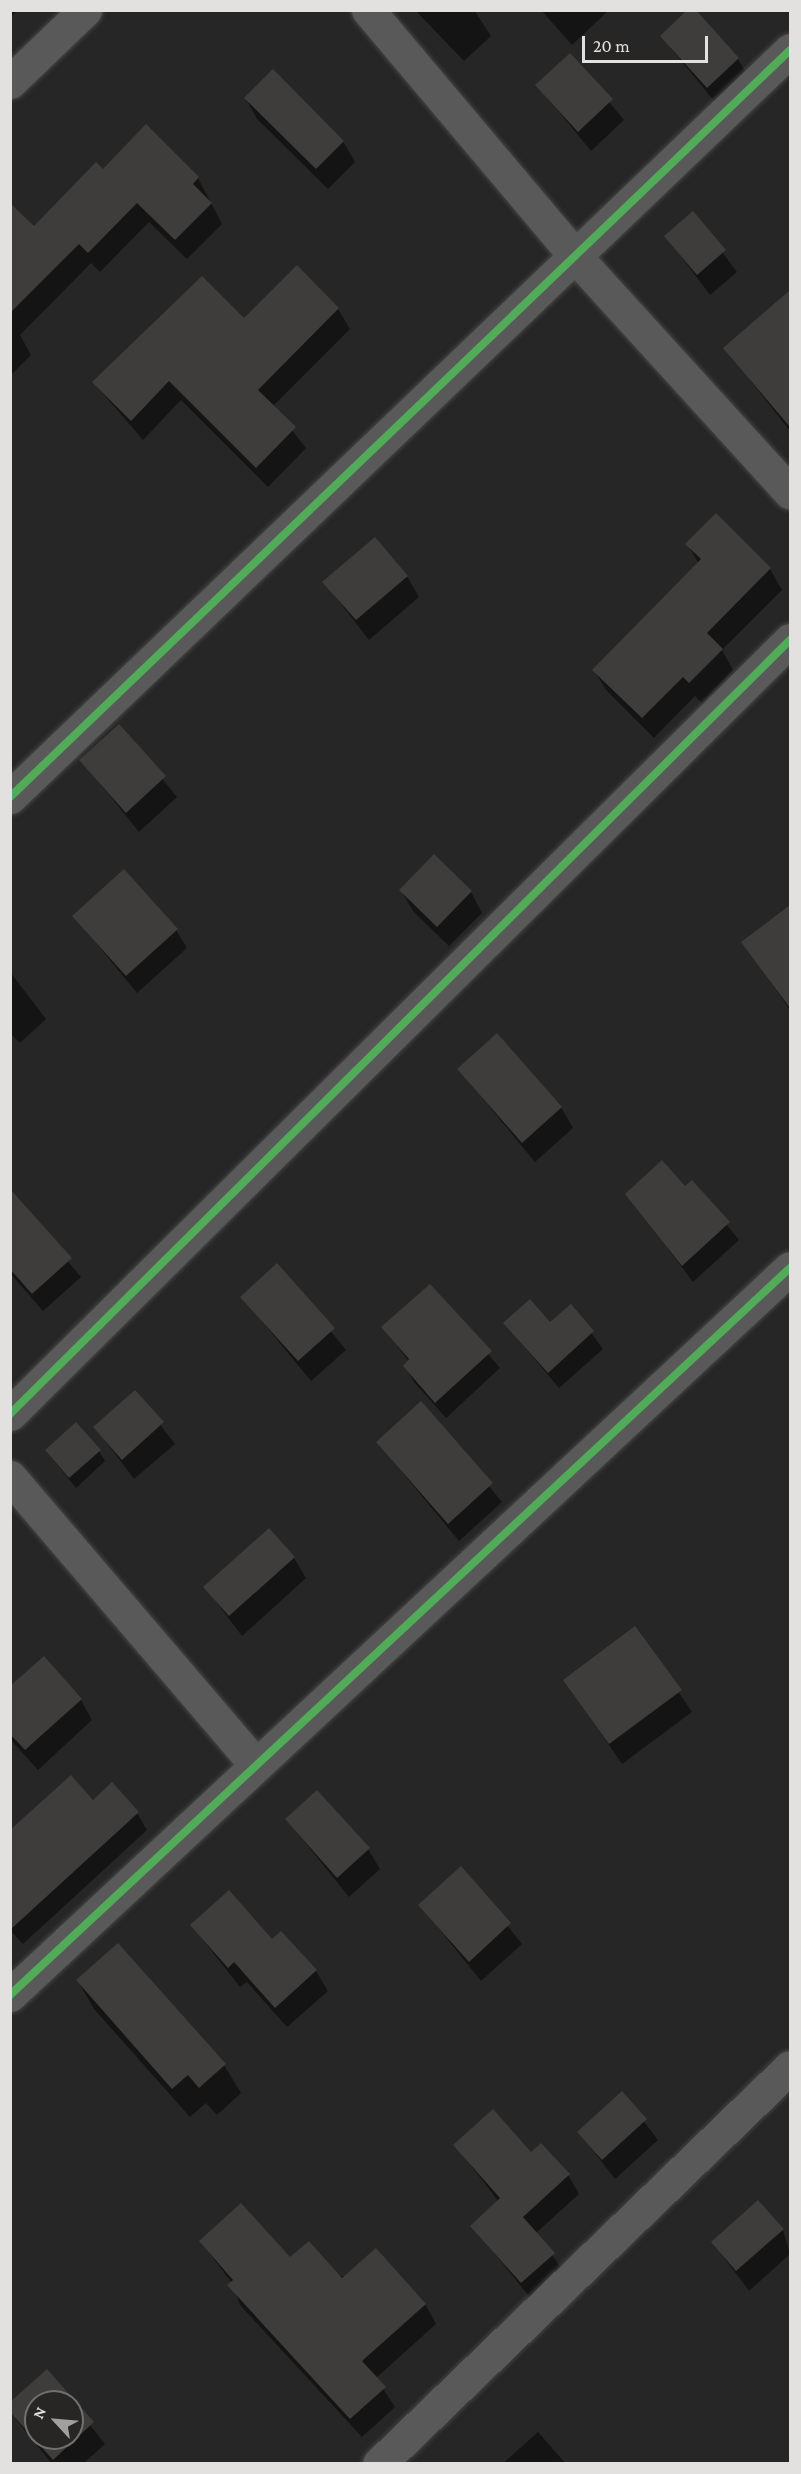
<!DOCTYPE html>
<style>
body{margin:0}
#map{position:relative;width:801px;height:2474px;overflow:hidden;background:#272626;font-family:"Crimson Pro",serif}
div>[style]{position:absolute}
.shadow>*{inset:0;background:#0007}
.building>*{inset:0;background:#3e3d3c}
.roads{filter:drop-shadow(0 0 2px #454444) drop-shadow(0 0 2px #454444)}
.minor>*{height:33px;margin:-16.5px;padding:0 16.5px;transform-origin:16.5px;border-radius:16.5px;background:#595959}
.cycleway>*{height:8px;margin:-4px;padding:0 4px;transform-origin:4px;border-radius:4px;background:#51ab58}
span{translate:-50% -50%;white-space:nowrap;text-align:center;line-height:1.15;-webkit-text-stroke:5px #282525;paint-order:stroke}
.frame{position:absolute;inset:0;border:12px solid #e2e1e0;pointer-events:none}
.north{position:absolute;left:24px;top:2390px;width:60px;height:60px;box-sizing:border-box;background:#282525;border:2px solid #727070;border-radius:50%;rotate:296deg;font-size:16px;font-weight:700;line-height:24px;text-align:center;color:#e2e1e0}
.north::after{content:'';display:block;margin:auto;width:21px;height:27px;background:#a1a09f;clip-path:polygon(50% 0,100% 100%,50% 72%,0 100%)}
.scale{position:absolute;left:582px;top:36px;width:126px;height:27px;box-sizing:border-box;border:3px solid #e2e1e0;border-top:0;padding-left:8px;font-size:18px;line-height:21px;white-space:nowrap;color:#e2e1e0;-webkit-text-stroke:4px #282525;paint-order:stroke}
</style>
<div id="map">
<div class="shadow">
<div style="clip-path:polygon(10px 10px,18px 10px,10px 18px)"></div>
<div style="clip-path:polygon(415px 10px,474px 10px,491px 36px,464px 61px)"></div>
<div style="clip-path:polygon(541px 10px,609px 10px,572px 45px)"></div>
<div style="clip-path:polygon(661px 36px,738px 59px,750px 79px,719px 107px)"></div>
<div style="clip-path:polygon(570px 55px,624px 120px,591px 151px,537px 85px)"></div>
<div style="clip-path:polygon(246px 99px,343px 141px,355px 162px,328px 189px,257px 119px)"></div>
<div style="clip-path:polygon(103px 171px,198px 178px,222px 224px,187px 259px,149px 222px,100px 272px,91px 263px,20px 335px,31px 355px,10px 376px,10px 205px,34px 228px)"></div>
<div style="clip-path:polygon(693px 213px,737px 272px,710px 295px,666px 236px)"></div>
<div style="clip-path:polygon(780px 302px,790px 315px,790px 431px,725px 348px)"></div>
<div style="clip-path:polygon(338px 309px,350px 329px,273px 406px,306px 448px,268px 487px,181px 400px,143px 440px,94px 383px,244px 320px)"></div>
<div style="clip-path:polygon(716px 515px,770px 569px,782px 590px,722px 650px,733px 670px,702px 703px,695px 696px,654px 738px,606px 690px,594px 670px,699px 564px,687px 544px)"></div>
<div style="clip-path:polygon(407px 576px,419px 597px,369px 640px,324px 582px)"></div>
<div style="clip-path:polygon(119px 726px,177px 797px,139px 832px,81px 760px)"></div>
<div style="clip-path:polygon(401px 890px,471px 892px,482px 913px,449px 946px,413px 911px)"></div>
<div style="clip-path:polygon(787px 909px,790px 914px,790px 1010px,743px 942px)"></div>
<div style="clip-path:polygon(74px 916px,176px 930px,187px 948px,137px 993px)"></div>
<div style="clip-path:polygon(10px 972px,46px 1019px,20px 1043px,10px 1033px)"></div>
<div style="clip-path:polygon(459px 1070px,561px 1107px,573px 1128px,535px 1162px)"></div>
<div style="clip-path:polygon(692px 1182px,739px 1240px,693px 1282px,627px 1194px,685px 1188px)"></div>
<div style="clip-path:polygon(10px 1192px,81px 1277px,43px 1311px,10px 1273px)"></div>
<div style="clip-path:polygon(277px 1265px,346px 1350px,311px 1381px,242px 1297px)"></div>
<div style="clip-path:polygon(430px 1286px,500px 1368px,446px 1418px,414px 1382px,405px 1366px,409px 1362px,383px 1327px)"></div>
<div style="clip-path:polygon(571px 1306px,603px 1349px,559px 1388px,505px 1324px,550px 1324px)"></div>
<div style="clip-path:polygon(135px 1392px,175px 1444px,134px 1479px,95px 1427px)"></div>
<div style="clip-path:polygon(421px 1403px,502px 1502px,459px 1541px,378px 1443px)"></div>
<div style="clip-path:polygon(46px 1451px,99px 1451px,105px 1461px,76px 1488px)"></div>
<div style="clip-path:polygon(294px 1558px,306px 1578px,242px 1636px,205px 1587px)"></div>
<div style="clip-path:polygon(635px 1628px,692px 1712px,622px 1764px,565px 1680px)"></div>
<div style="clip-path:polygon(10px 1688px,81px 1700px,92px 1720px,38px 1770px,10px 1739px)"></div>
<div style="clip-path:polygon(93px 1802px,137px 1813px,147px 1830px,23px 1944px,10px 1930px,10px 1878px)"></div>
<div style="clip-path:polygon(287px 1820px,368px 1849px,380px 1869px,349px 1897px)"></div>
<div style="clip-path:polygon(461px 1868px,522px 1944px,481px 1981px,420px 1905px)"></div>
<div style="clip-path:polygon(192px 1926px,272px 1941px,316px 1971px,328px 1991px,287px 2027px,247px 1982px,240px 1987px)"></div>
<div style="clip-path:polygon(78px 1981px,224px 2065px,241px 2093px,217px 2115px,206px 2103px,190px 2117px,94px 2009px)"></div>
<div style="clip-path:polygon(622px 2093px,658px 2140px,615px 2179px,579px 2132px)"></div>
<div style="clip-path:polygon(455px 2145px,531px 2154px,568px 2175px,579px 2194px,536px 2233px,565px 2273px,533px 2301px,472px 2226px,499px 2202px)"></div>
<div style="clip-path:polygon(783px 2230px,790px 2254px,749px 2291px,713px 2243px)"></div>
<div style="clip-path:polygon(201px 2242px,290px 2259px,425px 2304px,436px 2324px,376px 2378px,395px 2407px,362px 2437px,240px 2305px,232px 2283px)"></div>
<div style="clip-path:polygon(evenodd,47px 2371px,105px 2444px,83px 2464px,52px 2464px,10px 2412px,47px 2371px,36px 2402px,72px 2402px,72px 2438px,36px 2438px,36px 2402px)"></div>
<div style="clip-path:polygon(538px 2432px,566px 2464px,502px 2464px)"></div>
</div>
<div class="building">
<div style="clip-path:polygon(687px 10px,696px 10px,739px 58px,707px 88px,660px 36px)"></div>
<div style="clip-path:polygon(570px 53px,613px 99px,578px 132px,535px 85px)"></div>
<div style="clip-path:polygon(273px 69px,344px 141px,316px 169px,244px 98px)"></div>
<div style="clip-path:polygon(146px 124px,199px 177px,193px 184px,212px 203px,175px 240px,137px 203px,88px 253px,79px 244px,10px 313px,10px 203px,34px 226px,96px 162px,103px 169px)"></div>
<div style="clip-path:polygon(693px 211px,726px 250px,697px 275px,664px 236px)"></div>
<div style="clip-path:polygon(297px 265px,339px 308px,258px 390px,296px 427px,256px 468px,169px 381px,131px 421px,92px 382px,202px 276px,244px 318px)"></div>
<div style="clip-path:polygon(790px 290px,790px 427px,723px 348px)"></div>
<div style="clip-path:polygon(716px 513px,771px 568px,707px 633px,723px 649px,689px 683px,683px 677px,642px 718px,592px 670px,701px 559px,685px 544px)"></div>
<div style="clip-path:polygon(375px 537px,408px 576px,356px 620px,322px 582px)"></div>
<div style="clip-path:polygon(119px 724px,166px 776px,126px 813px,79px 760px)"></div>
<div style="clip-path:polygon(434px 854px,472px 891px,437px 927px,399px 890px)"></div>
<div style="clip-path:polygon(124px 869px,178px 929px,126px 976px,72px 916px)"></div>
<div style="clip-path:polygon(790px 905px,790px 1008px,741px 942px)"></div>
<div style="clip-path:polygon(497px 1033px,562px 1107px,522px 1143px,457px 1069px)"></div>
<div style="clip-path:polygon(662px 1160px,685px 1186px,692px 1180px,730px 1222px,682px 1266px,625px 1194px)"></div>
<div style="clip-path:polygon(10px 1189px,72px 1258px,32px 1294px,10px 1269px)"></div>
<div style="clip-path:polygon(277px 1263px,335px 1328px,298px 1361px,240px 1297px)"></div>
<div style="clip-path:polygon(430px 1284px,492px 1351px,435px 1403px,403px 1366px,409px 1359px,381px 1327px)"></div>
<div style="clip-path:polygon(530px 1299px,550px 1322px,571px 1304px,594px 1331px,548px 1373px,503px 1323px)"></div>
<div style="clip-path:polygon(135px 1390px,164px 1422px,122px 1460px,93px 1427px)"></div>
<div style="clip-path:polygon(421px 1401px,493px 1483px,448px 1524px,376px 1442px)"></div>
<div style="clip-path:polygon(76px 1422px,101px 1450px,69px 1478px,45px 1450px)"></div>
<div style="clip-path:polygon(269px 1528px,295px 1557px,229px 1616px,203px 1587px)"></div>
<div style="clip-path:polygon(635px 1626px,682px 1690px,609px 1744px,563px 1680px)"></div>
<div style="clip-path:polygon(44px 1656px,82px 1699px,25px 1750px,10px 1734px,10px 1686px)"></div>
<div style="clip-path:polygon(71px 1775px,93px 1800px,112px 1782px,139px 1812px,10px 1930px,10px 1830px)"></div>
<div style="clip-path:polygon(317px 1790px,370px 1848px,337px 1878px,285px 1819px)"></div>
<div style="clip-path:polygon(461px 1866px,511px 1923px,469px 1962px,418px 1905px)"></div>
<div style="clip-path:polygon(229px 1890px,272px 1939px,281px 1931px,317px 1970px,275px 2008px,234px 1962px,228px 1968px,190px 1925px)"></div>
<div style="clip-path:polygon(118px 1943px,226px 2064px,199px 2088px,188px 2075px,172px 2089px,76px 1980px)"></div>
<div style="clip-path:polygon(622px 2091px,647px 2119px,602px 2160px,577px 2132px)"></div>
<div style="clip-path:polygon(493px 2109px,531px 2152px,541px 2143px,570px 2174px,523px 2217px,555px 2253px,521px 2283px,470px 2226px,500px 2198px,453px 2145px)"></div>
<div style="clip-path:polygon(758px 2200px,784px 2229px,736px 2271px,711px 2242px)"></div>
<div style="clip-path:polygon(241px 2203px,290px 2257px,309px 2241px,342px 2278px,376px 2248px,426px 2304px,362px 2361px,386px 2387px,350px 2419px,227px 2285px,233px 2280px,199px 2241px)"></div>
<div style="clip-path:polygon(evenodd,47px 2369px,94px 2422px,53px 2460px,10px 2412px,10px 2402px,47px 2369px,36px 2402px,72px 2402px,72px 2438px,36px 2438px,36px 2402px)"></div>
</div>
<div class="roads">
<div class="minor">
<div style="left:368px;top:10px;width:320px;rotate:49.9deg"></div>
<div style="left:574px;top:255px;width:321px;rotate:47.7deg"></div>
<div style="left:10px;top:82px;width:104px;rotate:-43.8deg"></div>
<div style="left:10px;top:797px;width:1080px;rotate:-43.76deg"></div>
<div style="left:10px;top:1414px;width:1099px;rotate:-44.78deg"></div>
<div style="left:10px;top:1477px;width:379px;rotate:49.5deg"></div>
<div style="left:10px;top:1995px;width:1066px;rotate:-42.99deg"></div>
<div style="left:379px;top:2464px;width:571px;rotate:-44.01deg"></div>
</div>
</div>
<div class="cycleway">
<div style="left:10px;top:797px;width:1080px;rotate:-43.76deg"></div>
<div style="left:10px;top:1414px;width:1099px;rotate:-44.78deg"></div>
<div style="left:10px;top:1995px;width:1066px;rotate:-42.99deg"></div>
</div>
<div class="frame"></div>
<div class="north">N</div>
<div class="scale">20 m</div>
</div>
